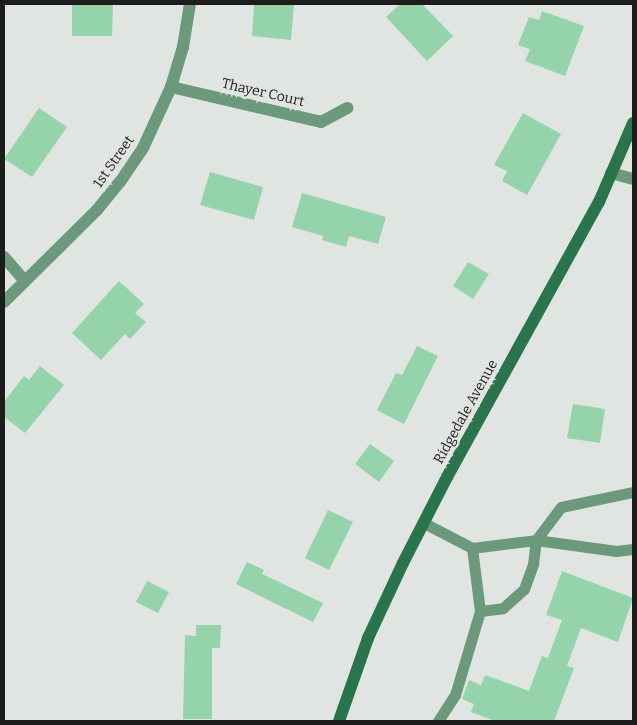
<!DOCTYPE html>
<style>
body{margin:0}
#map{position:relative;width:637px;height:725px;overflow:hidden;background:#e1e5e2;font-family:Bitter,serif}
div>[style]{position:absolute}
.building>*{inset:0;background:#95d3ab}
.service>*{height:11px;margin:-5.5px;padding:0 5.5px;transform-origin:5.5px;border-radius:5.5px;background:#6c997c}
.minor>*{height:12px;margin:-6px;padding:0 6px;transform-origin:6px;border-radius:6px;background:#6c997c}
.secondary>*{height:12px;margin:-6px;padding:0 6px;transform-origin:6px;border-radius:6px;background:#2a744b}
span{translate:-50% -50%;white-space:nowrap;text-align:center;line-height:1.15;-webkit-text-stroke:5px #e1e5e2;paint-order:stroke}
.street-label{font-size:14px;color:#1c1d1c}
.frame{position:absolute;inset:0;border:5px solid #1c1d1c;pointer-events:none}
</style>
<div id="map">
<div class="building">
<div style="clip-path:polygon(72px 4px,113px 4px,112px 36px,72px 36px)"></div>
<div style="clip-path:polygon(254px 4px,294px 4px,291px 40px,252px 36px)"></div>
<div style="clip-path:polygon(400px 4px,422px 4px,453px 36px,427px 61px,386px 17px)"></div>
<div style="clip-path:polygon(542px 11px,584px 26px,565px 76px,525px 61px,530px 49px,518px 45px,529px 17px,539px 20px)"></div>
<div style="clip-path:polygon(39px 108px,67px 127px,32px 177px,4px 159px)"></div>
<div style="clip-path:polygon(523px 113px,561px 134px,527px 195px,502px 181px,507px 171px,494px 165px)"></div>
<div style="clip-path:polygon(210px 172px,263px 187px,254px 220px,200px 205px)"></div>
<div style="clip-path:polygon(302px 193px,386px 217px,378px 244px,349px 236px,346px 247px,322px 240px,323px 236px,292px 227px)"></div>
<div style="clip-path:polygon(468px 262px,489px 274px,473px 299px,453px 286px)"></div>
<div style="clip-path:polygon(119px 281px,144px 304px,135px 313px,146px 322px,130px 339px,125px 334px,101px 360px,72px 333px)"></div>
<div style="clip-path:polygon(417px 346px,438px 356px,404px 424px,377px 410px,396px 373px,402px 375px)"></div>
<div style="clip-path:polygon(40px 366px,64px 385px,25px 433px,4px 417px,4px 402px,24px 376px,29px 380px)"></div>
<div style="clip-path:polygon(573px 404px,605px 409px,600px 443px,567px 438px)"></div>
<div style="clip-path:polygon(370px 444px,394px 461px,379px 482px,355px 464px)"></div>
<div style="clip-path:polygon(328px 510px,353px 522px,329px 570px,305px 558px)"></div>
<div style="clip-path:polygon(247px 562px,264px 570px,262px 574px,323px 603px,313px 622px,236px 584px)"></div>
<div style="clip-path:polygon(562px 571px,633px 598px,618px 642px,581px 628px,567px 666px,574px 668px,554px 721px,495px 721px,471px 712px,474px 704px,462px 699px,469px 680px,481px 685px,485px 675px,529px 691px,542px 656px,548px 658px,562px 620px,546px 615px)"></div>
<div style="clip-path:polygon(147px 581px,169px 592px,158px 613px,136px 602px)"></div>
<div style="clip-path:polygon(196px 625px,221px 625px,220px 648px,212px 648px,212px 719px,183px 719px,185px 635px,196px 636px)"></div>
</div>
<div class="service">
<div style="left:424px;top:523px;width:54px;rotate:27.5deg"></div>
<div style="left:472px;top:548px;width:64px;rotate:-7.1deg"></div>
<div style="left:536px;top:540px;width:81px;rotate:7.8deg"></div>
<div style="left:616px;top:551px;width:17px;rotate:-7deg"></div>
<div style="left:472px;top:548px;width:64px;rotate:82.8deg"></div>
<div style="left:438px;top:721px;width:31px;rotate:-57deg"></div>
<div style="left:455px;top:695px;width:88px;rotate:-73.4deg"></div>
<div style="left:480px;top:611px;width:23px;rotate:-7deg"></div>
<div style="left:503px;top:608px;width:28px;rotate:-42deg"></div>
<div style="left:524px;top:589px;width:27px;rotate:-70deg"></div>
<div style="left:533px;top:564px;width:24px;rotate:-83deg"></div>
<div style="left:536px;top:540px;width:41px;rotate:-52.9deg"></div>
<div style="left:561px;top:507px;width:74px;rotate:-11.8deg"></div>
</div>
<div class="minor">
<div style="left:171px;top:87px;width:154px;rotate:13.1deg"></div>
<div style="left:321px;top:122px;width:30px;rotate:-28deg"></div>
<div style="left:611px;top:173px;width:23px;rotate:15deg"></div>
<div style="left:4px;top:257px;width:32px;rotate:49deg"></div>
<div style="left:4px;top:302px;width:131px;rotate:-44.7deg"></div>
<div style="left:97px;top:210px;width:36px;rotate:-51deg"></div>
<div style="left:120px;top:182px;width:41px;rotate:-55.9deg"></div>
<div style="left:143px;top:148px;width:67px;rotate:-65.3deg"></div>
<div style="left:171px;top:87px;width:42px;rotate:-73.3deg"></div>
<div style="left:183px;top:47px;width:44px;rotate:-80.8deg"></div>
</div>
<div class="secondary">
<div style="left:339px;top:721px;width:88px;rotate:-70.7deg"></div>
<div style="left:368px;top:638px;width:83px;rotate:-65deg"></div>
<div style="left:403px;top:563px;width:97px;rotate:-62.9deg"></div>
<div style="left:447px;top:477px;width:314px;rotate:-61.1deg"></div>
<div style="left:599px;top:202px;width:86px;rotate:-66.7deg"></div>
</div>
<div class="street-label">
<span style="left:263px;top:93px;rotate:13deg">Thayer Court</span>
<span style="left:114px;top:162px;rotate:-55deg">1st Street</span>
<span style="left:466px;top:412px;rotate:-61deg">Ridgedale Avenue</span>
</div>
<div class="frame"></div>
</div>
